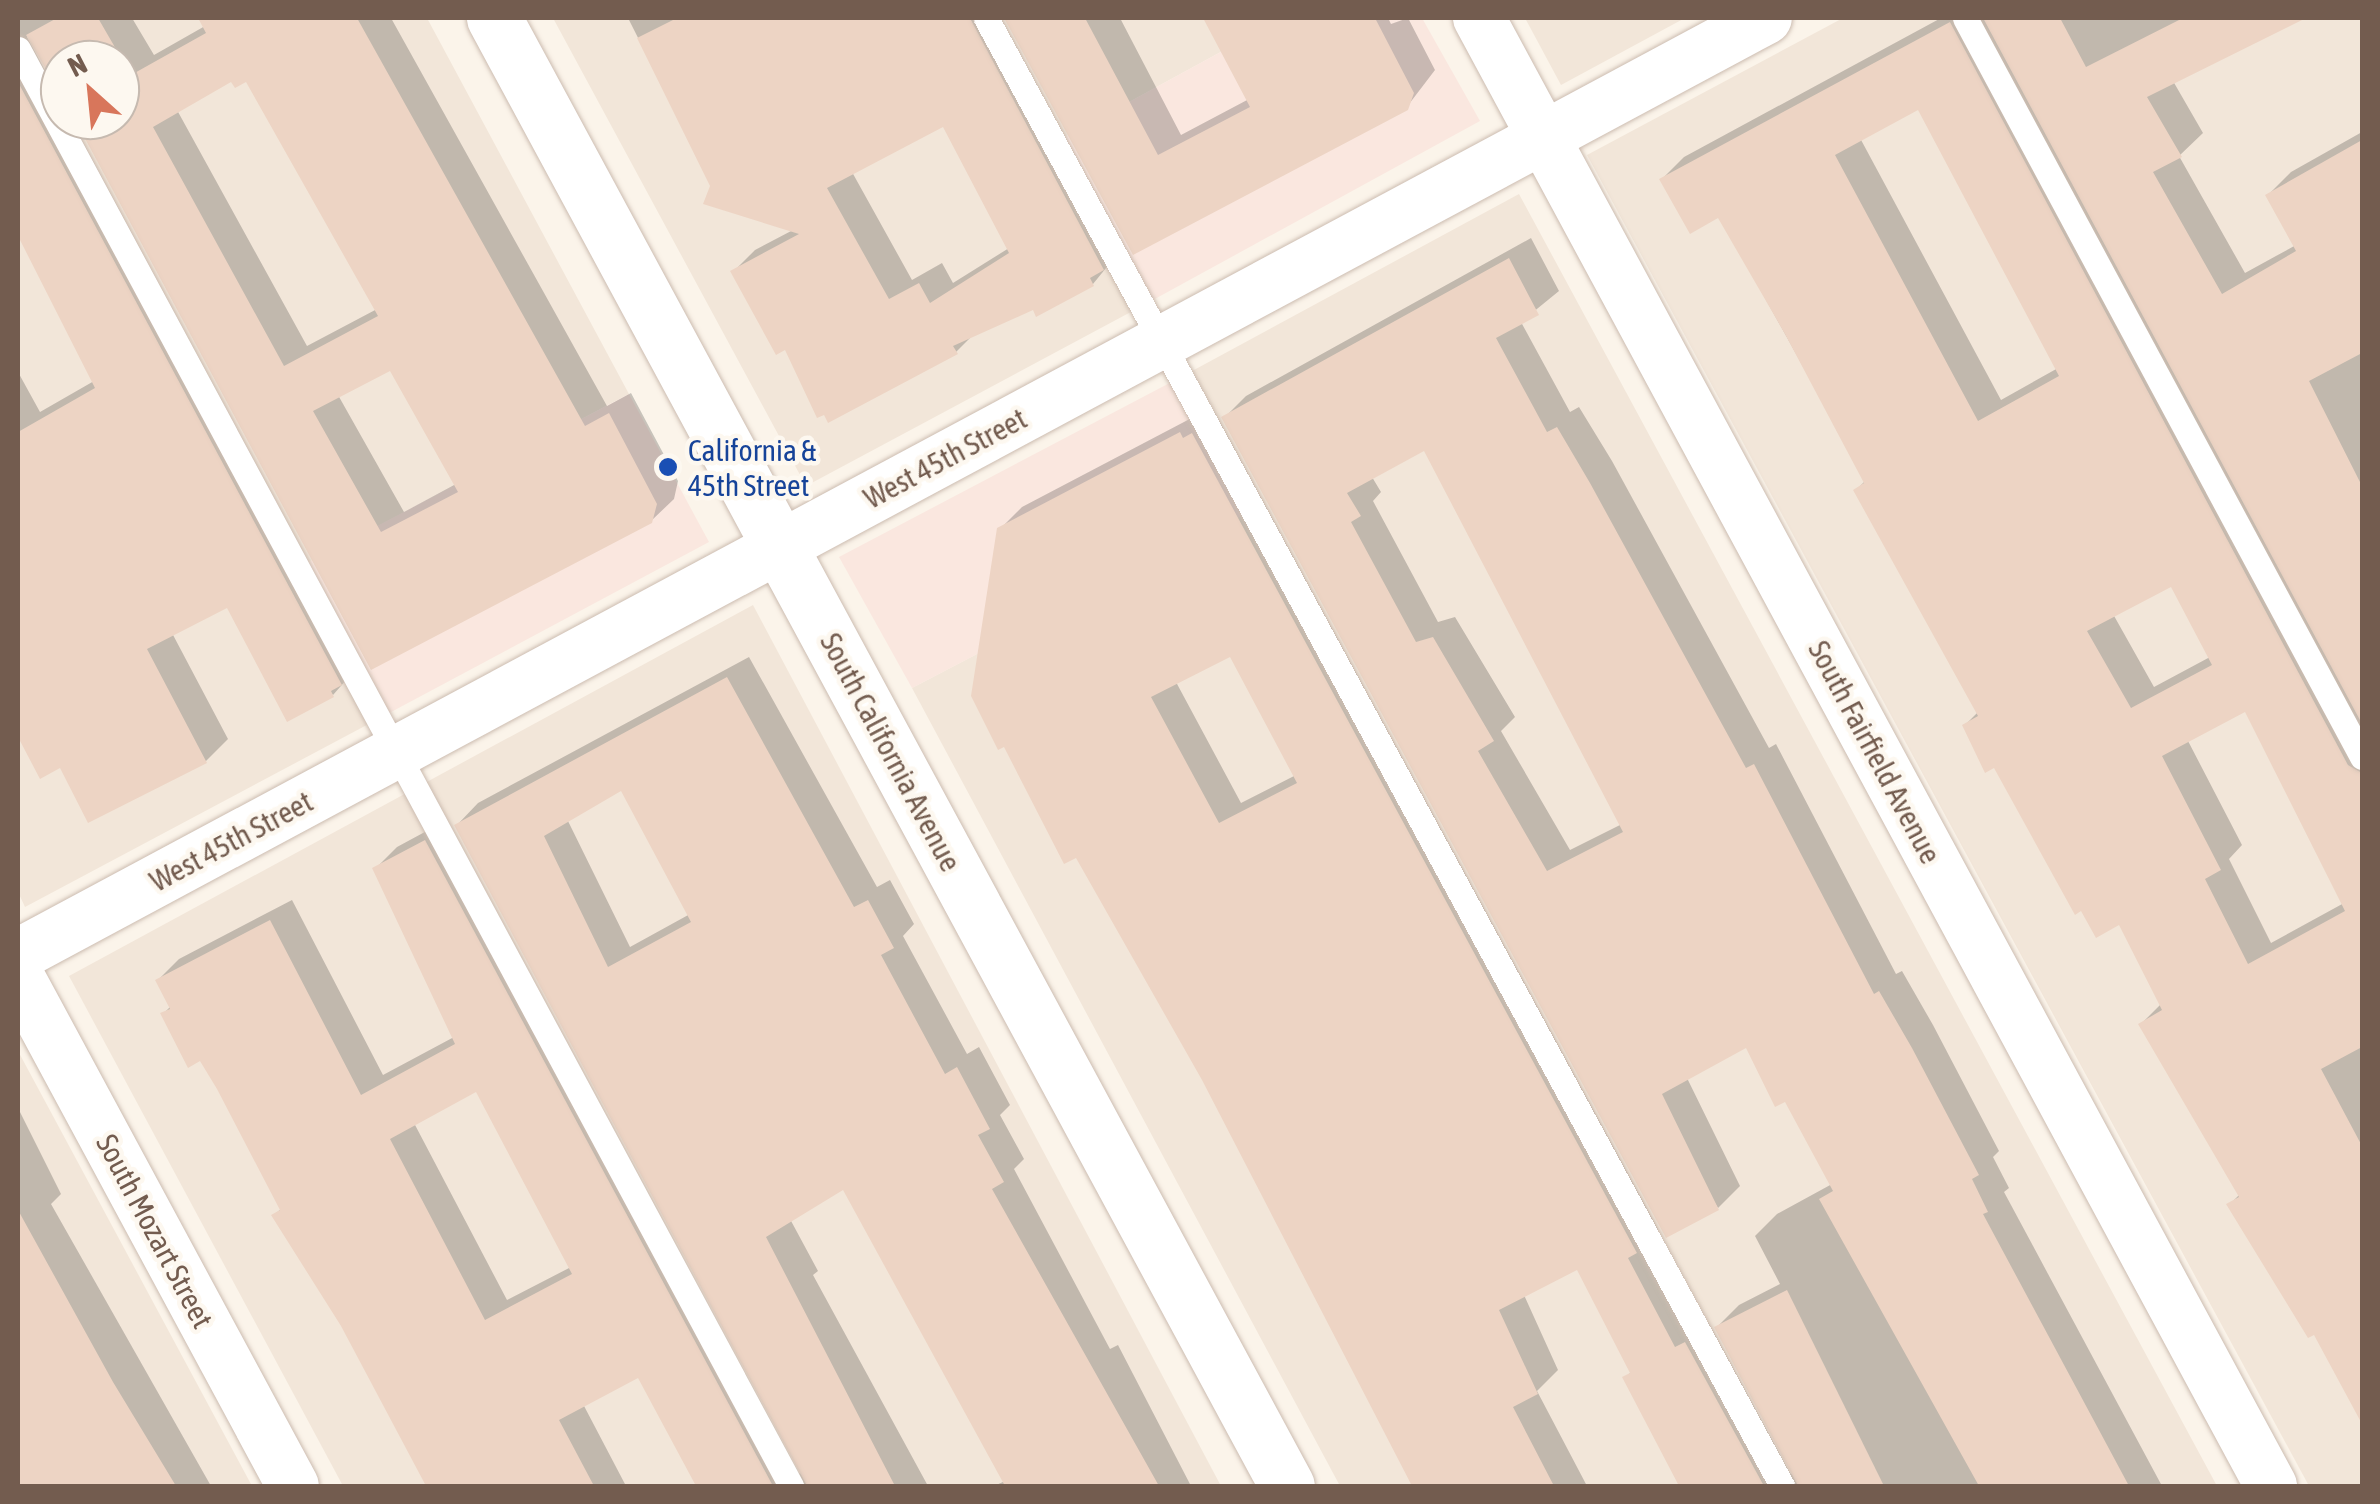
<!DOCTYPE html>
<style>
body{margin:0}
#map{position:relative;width:2380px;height:1504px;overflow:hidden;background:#fbf4ea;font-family:"Asap Condensed",sans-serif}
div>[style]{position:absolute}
.residential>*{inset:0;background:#f2e6d9}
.commercial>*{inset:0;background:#fae7df}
.shadow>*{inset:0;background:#0003}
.building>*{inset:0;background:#edd4c4}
.roads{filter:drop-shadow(0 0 2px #ccbcb0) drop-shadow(0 0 2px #ccbcb0)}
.service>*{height:25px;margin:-12.5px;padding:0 12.5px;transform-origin:12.5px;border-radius:12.5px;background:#fff}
.minor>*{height:52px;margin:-26px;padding:0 26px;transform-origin:26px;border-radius:26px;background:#fff}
.secondary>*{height:55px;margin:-27.5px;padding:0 27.5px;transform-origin:27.5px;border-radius:27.5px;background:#fff}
.dots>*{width:28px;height:28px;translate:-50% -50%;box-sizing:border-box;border:5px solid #fdf8f0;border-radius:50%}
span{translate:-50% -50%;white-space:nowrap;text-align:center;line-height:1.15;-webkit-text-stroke:9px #fdf8f0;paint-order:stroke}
.transit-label{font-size:30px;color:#164399}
.left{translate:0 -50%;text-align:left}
.street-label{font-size:30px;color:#735c4f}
.frame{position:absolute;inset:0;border:20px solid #735c4f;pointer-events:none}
.north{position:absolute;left:40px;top:40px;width:100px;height:100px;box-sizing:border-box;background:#fdf8f0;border:2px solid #c6bab0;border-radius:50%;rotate:333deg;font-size:28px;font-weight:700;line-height:40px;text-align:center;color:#735c4f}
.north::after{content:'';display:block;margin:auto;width:35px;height:45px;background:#d8765b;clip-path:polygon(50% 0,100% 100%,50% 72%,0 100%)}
</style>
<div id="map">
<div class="residential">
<div style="clip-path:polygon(evenodd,18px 18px,427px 18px,629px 394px,298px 568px,378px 719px,25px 907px,18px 892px,18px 18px,60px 60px,120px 60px,120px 120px,60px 120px,60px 60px)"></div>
<div style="clip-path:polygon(553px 18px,1283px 18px,1054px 143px,1142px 306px,806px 486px)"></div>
<div style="clip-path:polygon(1525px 18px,1685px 18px,1561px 85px)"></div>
<div style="clip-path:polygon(1843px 18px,2362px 18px,2362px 1486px,2309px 1486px,1587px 155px)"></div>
<div style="clip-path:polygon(1519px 194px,2217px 1486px,1340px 1486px,912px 688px,1252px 510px,1181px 377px)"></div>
<div style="clip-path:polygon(753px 605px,1221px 1486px,343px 1486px,69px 976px)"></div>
<div style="clip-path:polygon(18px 1051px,252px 1486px,18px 1486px)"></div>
</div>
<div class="commercial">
<div style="clip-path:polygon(1283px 18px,1422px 18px,1480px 121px,1142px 306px,1054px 143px)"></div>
<div style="clip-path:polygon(1181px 377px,1253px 510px,912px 688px,839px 557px)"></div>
<div style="clip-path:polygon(629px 394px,709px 542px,378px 719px,297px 568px)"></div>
</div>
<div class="shadow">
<div style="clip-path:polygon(evenodd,18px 18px,132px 18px,154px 55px,205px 26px,200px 18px,391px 18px,607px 406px,631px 393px,678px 481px,674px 499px,651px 521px,372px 667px,77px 120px,120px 120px,120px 60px,60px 60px,60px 88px,34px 39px,27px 37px,60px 99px,60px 120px,71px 120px,362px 662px,333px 695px,228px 605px,172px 633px,228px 739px,206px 761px,61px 765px,41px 776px,18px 731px,28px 720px,18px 701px,18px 372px,40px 412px,94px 381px,18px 218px,18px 18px,232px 79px,246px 79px,377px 309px,307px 346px,177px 110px,232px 79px,18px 18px,391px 368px,456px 484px,404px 512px,338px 395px,391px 368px)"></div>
<div style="clip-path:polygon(evenodd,628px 18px,1000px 18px,1124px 246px,1093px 284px,974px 334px,956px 352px,786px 347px,733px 272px,755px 250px,793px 230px,713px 186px,628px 18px,944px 123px,1009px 248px,953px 283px,942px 263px,912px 280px,852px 172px,944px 123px)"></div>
<div style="clip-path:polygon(1007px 18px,1120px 18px,1181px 135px,1249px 99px,1206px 18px,1388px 18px,1391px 24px,1408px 18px,1435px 70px,1406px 108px,1134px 252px)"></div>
<div style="clip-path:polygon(evenodd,1941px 18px,2300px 18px,2173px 81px,2203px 133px,2179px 156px,2245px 273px,2296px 245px,2268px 195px,2291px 172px,2362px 132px,2362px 1419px,2315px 1331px,2229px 1205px,2240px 1194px,2141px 1024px,2162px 1003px,2120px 922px,1965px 725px,1978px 712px,1856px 490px,1866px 480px,1719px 215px,1662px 179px,1684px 157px,1941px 18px,1919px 107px,2058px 368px,2001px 400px,1860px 138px,1919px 107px,1941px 18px,2172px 584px,2210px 657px,2154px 687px,2113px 614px,2172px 584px,1941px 18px,2246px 709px,2344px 903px,2271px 943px,2229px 859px,2242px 845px,2187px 739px,2246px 709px)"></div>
<div style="clip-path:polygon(evenodd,1531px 238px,1559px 291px,1521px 322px,1570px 412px,1579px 407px,1612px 461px,1769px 748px,1776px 744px,1896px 974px,1902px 971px,1933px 1025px,1999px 1151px,1993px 1157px,2009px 1188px,2004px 1192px,2162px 1486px,1682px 1486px,1625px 1378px,1632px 1371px,1578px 1267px,1524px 1295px,1558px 1370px,1537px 1391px,1587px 1486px,1415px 1486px,1204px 1079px,1000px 529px,1022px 507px,1203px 412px,1206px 417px,1215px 413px,1658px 1229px,1650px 1237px,1697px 1327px,1708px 1322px,1790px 1473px,1799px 1479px,1717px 1327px,1739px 1305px,1780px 1284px,1755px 1236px,1777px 1214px,1832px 1184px,1786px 1098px,1747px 1045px,1687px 1078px,1740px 1186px,1718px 1208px,1224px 418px,1246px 396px,1531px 238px,1425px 448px,1622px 824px,1570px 850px,1501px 731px,1515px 717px,1455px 617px,1438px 622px,1373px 501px,1381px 492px,1372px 477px,1425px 448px,1531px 238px,1231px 654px,1296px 775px,1241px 803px,1176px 682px,1231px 654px)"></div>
<div style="clip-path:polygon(evenodd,749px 657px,877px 887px,890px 880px,914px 924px,903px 936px,967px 1054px,979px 1047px,1010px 1105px,1000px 1115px,1024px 1159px,1014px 1169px,1110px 1349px,1118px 1345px,1191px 1486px,994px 1486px,1005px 1481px,844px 1186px,790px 1219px,818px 1271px,813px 1275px,928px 1486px,699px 1486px,639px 1375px,583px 1404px,626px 1486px,430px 1486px,344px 1325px,274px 1215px,282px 1208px,201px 1057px,163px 1014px,171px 1006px,158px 980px,179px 959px,292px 900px,383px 1075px,454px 1037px,375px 869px,397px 847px,447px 820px,798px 1473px,806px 1475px,457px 825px,478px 803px,749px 657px,622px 788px,690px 914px,630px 947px,567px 819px,622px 788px,749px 657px,478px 1089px,571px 1267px,507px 1300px,414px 1123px,478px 1089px)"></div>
<div style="clip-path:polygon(18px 1108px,61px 1194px,51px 1204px,211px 1486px,32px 1486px,18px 1460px)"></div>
</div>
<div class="building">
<div style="clip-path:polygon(evenodd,57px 18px,98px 18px,131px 75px,206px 33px,198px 18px,357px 18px,585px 426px,609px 413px,657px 504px,652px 523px,371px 670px,75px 120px,120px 120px,120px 60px,60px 60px,60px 93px,26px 35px,57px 18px,231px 82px,235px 88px,246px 82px,378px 316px,284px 366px,153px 127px,231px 82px,57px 18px,390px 371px,458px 492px,381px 532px,313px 411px,390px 371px)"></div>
<div style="clip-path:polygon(evenodd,677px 18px,970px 18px,1104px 270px,1090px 278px,1094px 286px,1036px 317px,1033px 310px,953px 346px,958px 354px,828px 423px,824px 415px,817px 418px,785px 350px,776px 355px,730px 271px,799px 234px,703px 204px,710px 186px,637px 38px,677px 18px,943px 127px,1009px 253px,930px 303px,919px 283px,889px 299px,827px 188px,943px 127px)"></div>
<div style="clip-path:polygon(1004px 18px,1085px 18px,1158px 155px,1250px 107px,1203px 18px,1375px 18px,1414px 93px,1408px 110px,1133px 255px)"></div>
<div style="clip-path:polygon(1983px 18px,2060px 18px,2086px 67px,2183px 18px,2306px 18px,2147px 97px,2182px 157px,2153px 172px,2222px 294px,2296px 251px,2265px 195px,2362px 140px,2362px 353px,2309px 381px,2362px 486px,2362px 724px)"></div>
<div style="clip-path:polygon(evenodd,1950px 22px,2348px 765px,2362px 773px,2362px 1047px,2321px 1069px,2362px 1146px,2362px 1424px,2314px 1335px,2308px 1338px,2226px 1204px,2239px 1197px,2138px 1024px,2162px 1010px,2119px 925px,2096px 938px,2081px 911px,2075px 915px,1994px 768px,1985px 773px,1962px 725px,1978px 716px,1853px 490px,1864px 483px,1785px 334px,1718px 218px,1690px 234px,1659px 179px,1950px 22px,1918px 110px,2059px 376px,1978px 421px,1835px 155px,1918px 110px,1950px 22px,2171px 587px,2212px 665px,2131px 708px,2087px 631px,2171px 587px,1950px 22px,2245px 712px,2345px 911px,2248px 964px,2205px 879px,2221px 870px,2162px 756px,2245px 712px)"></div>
<div style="clip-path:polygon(18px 82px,342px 685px,331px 691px,334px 697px,287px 722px,227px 608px,147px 649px,207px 763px,88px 823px,60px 768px,40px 779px,18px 737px,18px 432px,95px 388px,18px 236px)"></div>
<div style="clip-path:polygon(evenodd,1509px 258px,1539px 315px,1496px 338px,1547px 432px,1557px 427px,1590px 483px,1746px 768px,1754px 764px,1874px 994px,1879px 991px,1912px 1048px,1979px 1175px,1972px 1179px,1988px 1212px,1983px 1214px,2129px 1486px,1979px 1486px,1819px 1199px,1833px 1191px,1785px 1102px,1775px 1107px,1746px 1048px,1662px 1094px,1719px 1210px,1666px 1238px,1221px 417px,1509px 258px,1424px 451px,1623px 832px,1547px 871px,1478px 751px,1494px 741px,1433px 637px,1416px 642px,1351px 522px,1361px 516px,1347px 493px,1424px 451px)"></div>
<div style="clip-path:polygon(evenodd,1180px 432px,1183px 438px,1192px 433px,1637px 1253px,1628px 1258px,1675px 1347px,1685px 1342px,1764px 1486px,1679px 1486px,1622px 1377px,1630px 1373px,1577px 1270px,1499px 1310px,1538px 1394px,1513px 1407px,1554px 1486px,1412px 1486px,1202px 1080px,1076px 858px,1064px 864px,1004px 747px,998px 750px,971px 696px,997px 528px,1180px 432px,1230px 657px,1297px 783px,1219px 823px,1151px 697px,1230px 657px)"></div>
<div style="clip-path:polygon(evenodd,727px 677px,854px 907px,868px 900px,894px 948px,881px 955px,945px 1074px,957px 1067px,990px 1129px,978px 1135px,1004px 1182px,992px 1189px,1159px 1486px,1005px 1486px,843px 1190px,766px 1237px,895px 1486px,807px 1486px,454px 825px,727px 677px,621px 791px,691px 922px,608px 967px,544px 836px,621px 791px)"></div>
<div style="clip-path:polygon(evenodd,425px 840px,773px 1486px,696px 1486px,638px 1378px,559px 1420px,594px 1486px,426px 1486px,341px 1326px,271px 1215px,280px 1210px,217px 1089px,200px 1061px,188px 1068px,160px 1013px,170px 1009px,155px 980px,270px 920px,361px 1095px,455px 1044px,372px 868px,425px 840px,476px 1092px,572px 1274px,485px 1320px,390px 1139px,476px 1092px)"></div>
<div style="clip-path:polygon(18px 1210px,113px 1382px,176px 1486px,18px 1486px)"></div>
<div style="clip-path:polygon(1787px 1290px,1884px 1486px,1798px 1486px,1714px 1327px)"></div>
</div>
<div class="roads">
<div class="service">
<div style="left:986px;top:18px;width:1670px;rotate:61.53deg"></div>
<div style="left:1965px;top:18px;width:839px;rotate:61.75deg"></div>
<div style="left:18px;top:49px;width:1632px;rotate:61.72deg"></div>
</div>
<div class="minor">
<div style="left:1479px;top:18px;width:1668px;rotate:61.65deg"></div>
<div style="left:18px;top:955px;width:1983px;rotate:-28.19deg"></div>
<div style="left:18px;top:976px;width:579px;rotate:61.67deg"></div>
</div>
<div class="secondary">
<div style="left:494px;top:18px;width:1668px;rotate:61.62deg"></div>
</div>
</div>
<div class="dots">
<div style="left:668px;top:467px;background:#1a4fb4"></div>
</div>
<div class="transit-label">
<span class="left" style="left:688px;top:467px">California &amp;<br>45th Street</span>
</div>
<div class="street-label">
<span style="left:945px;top:458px;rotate:-28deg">West 45th Street</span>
<span style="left:891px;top:752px;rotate:62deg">South California Avenue</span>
<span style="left:1875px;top:752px;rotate:62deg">South Fairfield Avenue</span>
<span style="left:231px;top:841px;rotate:-28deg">West 45th Street</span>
<span style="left:155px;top:1231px;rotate:62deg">South Mozart Street</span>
</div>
<div class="frame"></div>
<div class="north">N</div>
</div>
